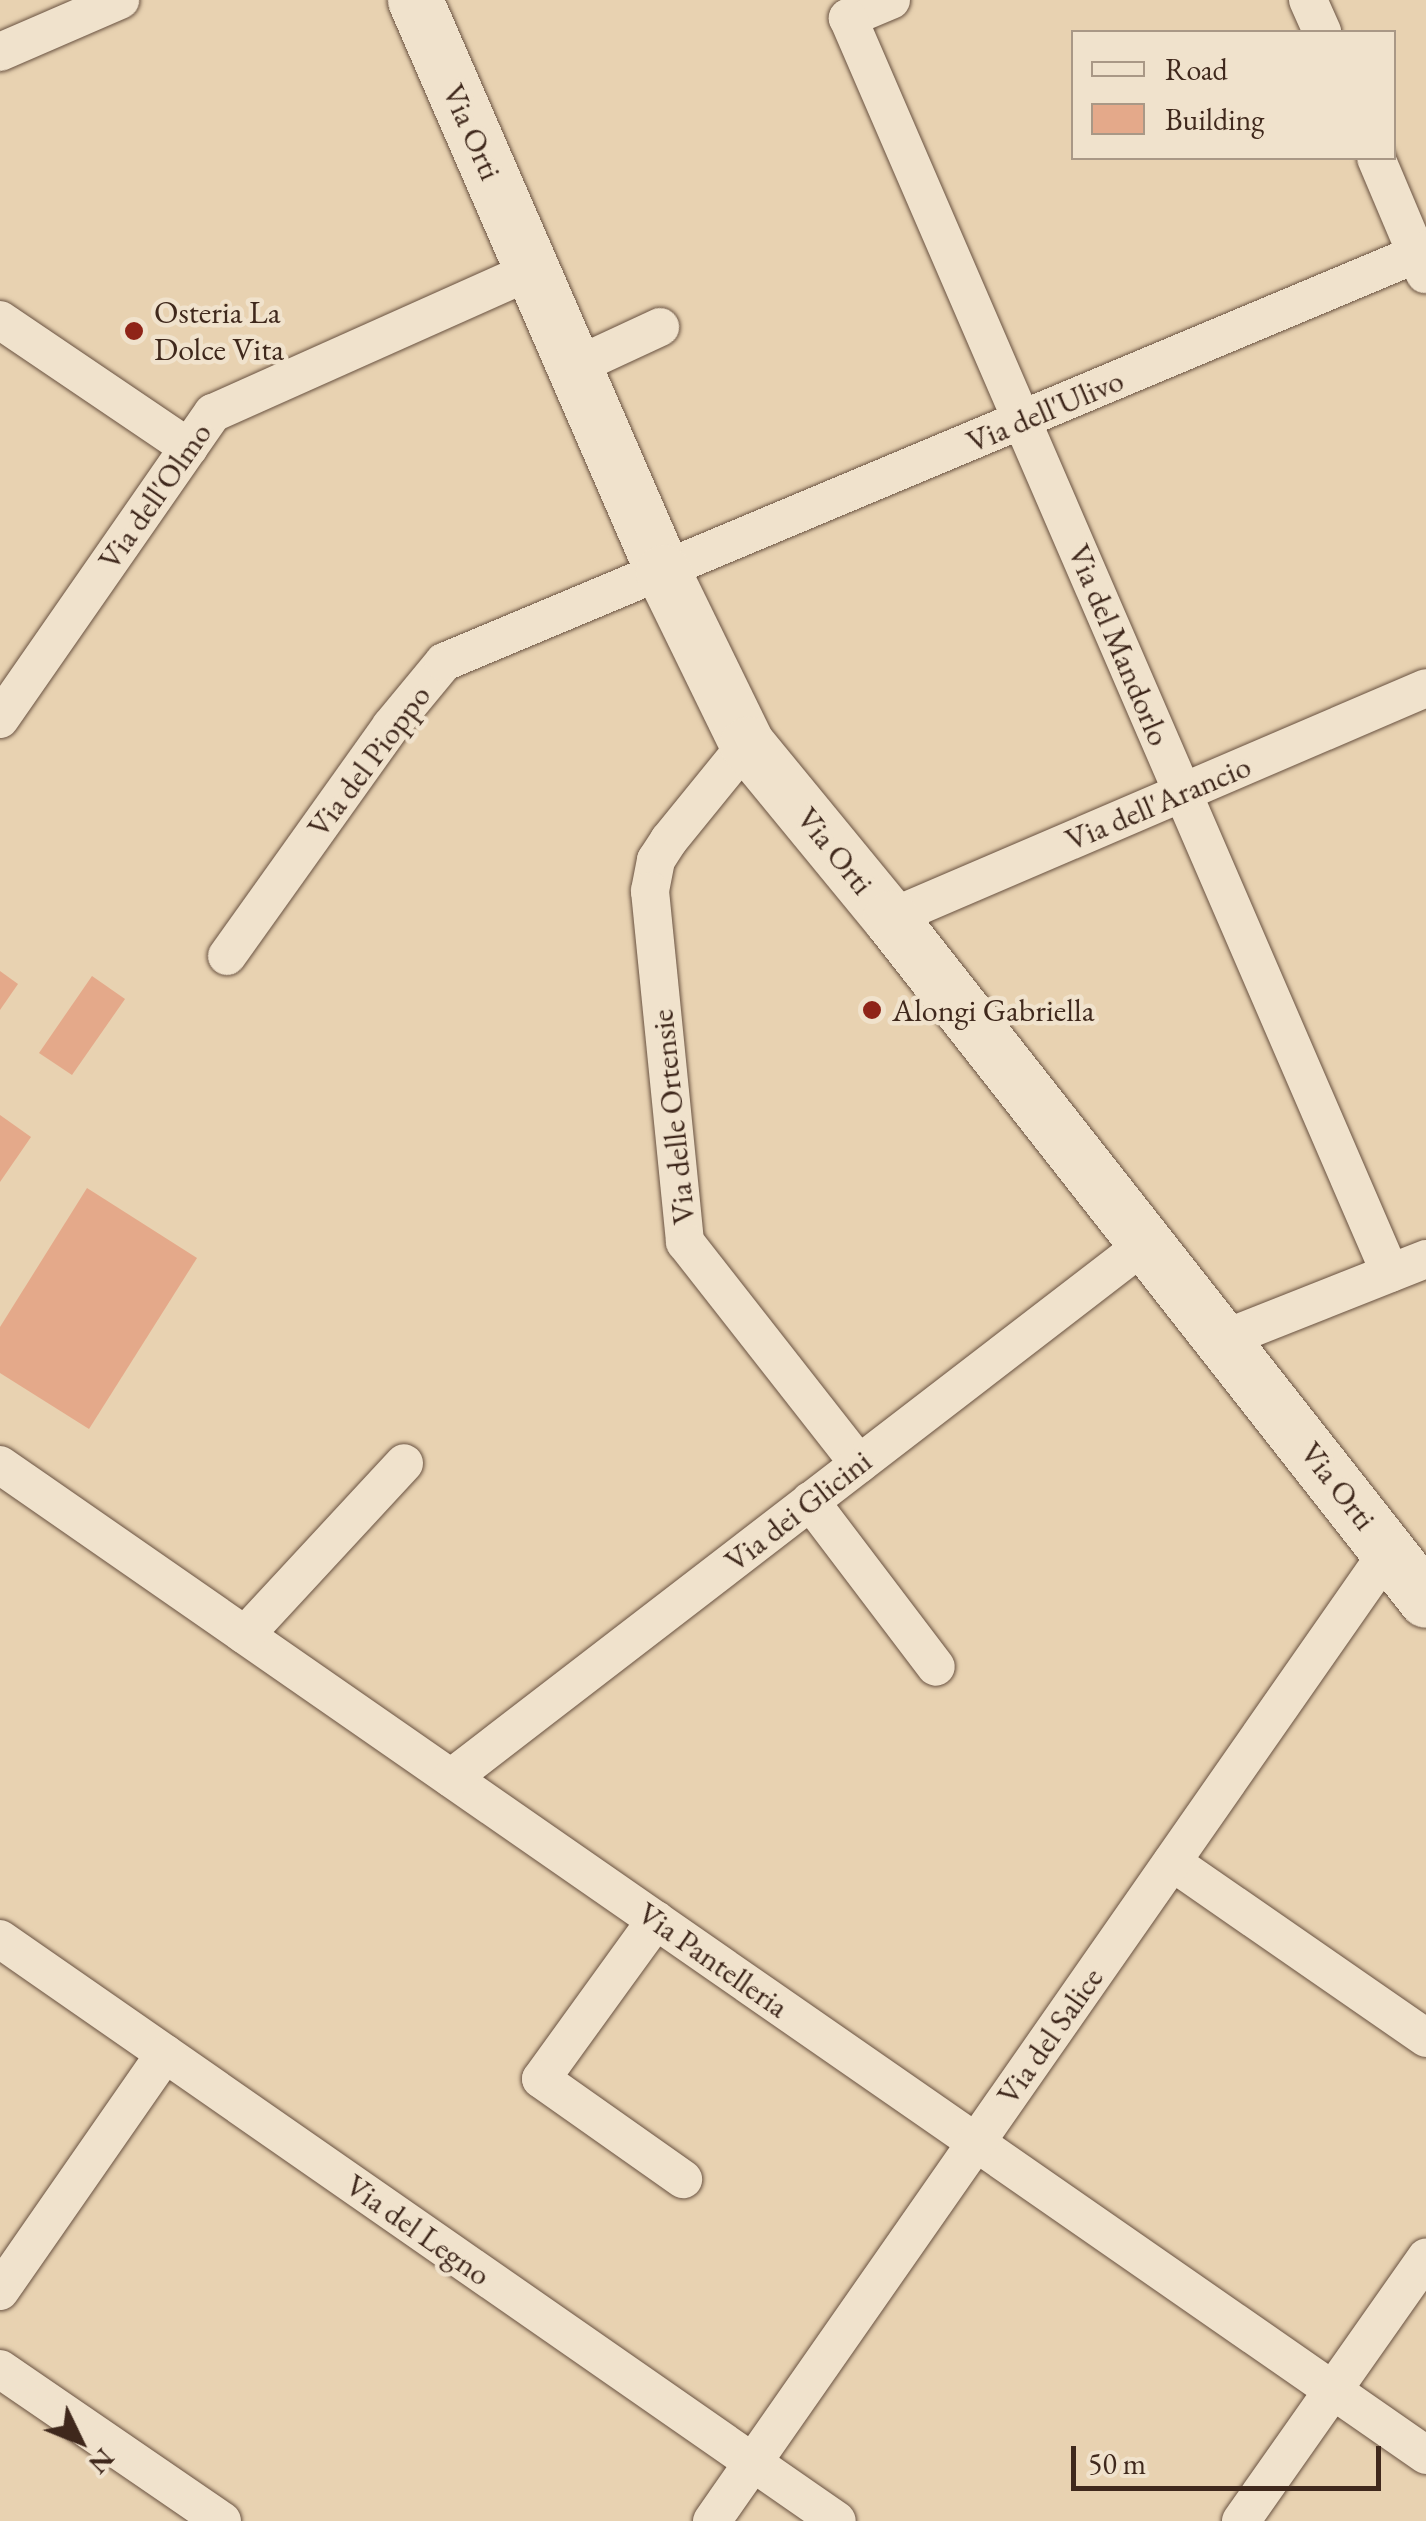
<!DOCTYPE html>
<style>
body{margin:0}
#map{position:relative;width:1426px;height:2521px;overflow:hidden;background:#e8d2b1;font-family:"EB Garamond",serif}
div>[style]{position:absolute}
.building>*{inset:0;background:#e4a98a}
.roads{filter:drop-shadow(0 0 2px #695241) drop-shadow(0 0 2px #695241)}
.street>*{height:38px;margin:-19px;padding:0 19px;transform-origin:19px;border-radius:19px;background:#f0e2cc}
.secondary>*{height:55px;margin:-27.5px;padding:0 27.5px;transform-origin:27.5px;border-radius:27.5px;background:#f0e2cc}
.dots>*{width:28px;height:28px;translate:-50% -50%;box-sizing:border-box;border:5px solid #f0e2cc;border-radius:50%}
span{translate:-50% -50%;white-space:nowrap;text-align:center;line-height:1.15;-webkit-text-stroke:9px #f0e2cc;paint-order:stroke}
.street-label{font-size:32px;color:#3f281c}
.poi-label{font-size:32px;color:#3f281c}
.left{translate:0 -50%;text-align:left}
.legend{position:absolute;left:1071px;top:30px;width:325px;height:130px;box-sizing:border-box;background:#f0e2cc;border:2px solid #a99886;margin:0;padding:12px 18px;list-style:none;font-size:30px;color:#3f281c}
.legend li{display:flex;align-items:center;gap:20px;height:50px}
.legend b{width:50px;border:2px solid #a99886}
.north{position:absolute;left:30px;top:2391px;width:100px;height:100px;-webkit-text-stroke:8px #f0e2cc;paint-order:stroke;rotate:133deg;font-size:28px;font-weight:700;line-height:40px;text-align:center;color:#3f281c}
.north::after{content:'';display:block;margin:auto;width:35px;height:45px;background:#3f281c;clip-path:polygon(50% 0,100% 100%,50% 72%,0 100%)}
.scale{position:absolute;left:1071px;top:2446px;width:310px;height:45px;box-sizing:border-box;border:5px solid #3f281c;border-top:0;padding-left:12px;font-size:30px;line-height:35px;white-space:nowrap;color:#3f281c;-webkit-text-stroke:8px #f0e2cc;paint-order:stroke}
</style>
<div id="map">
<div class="building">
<div style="clip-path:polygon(0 971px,18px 984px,0 1010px)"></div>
<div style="clip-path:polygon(92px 976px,125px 999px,72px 1075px,39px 1053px)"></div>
<div style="clip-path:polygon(0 1115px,31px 1137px,0 1182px)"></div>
<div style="clip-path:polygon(87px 1188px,197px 1258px,89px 1429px,0 1373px,0 1327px)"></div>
</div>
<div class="roads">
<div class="street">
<div style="left:891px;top:0;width:47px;rotate:157.3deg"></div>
<div style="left:848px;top:18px;width:1367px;rotate:66.64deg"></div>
<div style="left:1308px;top:0;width:35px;rotate:66deg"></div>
<div style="left:0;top:52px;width:131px;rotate:-23.4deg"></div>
<div style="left:1376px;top:158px;width:126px;rotate:67.1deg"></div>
<div style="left:0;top:320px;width:228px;rotate:34.1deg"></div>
<div style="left:574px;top:367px;width:95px;rotate:-24.9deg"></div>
<div style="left:0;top:719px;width:373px;rotate:-55.2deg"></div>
<div style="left:213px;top:413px;width:350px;rotate:-24.1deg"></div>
<div style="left:747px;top:744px;width:124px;rotate:129.1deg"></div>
<div style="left:669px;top:840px;width:24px;rotate:123deg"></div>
<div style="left:656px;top:860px;width:32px;rotate:101deg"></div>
<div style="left:650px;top:891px;width:353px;rotate:84.3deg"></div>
<div style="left:685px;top:1242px;width:282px;rotate:51.9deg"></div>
<div style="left:890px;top:918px;width:583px;rotate:-23.22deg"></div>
<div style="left:227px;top:956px;width:282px;rotate:-54.5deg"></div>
<div style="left:391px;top:726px;width:83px;rotate:-50.4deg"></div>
<div style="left:444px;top:662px;width:1065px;rotate:-22.76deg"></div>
<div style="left:1224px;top:1339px;width:217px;rotate:-21.6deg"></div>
<div style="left:0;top:1465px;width:1736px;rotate:34.77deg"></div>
<div style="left:810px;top:1501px;width:208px;rotate:52.8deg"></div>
<div style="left:245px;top:1635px;width:234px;rotate:-47.2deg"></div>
<div style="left:451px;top:1778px;width:876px;rotate:-37.58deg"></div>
<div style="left:1172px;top:1862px;width:309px;rotate:34.7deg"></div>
<div style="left:656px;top:1920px;width:196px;rotate:125.9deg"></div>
<div style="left:541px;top:2079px;width:174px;rotate:35.2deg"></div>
<div style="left:0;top:1939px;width:1019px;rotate:34.81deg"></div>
<div style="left:0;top:2291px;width:289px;rotate:-55.2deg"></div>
<div style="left:0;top:2369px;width:269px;rotate:34.4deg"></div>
<div style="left:712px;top:2521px;width:1181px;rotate:-55.1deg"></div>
<div style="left:1241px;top:2521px;width:322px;rotate:-54.9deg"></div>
</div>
<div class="secondary">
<div style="left:415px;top:0;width:623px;rotate:66.56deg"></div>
<div style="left:663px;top:572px;width:191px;rotate:64deg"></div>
<div style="left:747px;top:744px;width:225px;rotate:50.6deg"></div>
<div style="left:890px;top:918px;width:867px;rotate:51.84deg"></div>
</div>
</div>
<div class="dots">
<div style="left:134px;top:331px;background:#8f2418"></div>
<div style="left:872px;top:1010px;background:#8f2418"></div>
</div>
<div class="street-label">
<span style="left:472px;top:132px;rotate:66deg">Via Orti</span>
<span style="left:1045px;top:411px;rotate:-23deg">Via dell'Ulivo</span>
<span style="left:155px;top:496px;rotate:-55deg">Via dell'Olmo</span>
<span style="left:1119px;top:645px;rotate:67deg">Via del Mandorlo</span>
<span style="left:369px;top:761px;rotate:-53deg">Via del Pioppo</span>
<span style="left:1158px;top:803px;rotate:-23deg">Via dell'Arancio</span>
<span style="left:835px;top:851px;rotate:51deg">Via Orti</span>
<span style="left:673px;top:1117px;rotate:-96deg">Via delle Ortensie</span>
<span style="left:1338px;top:1486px;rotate:52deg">Via Orti</span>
<span style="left:798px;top:1511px;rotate:-38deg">Via dei Glicini</span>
<span style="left:713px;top:1960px;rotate:35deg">Via Pantelleria</span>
<span style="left:1050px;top:2036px;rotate:-55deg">Via del Salice</span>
<span style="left:418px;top:2230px;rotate:35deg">Via del Legno</span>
</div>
<div class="poi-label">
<span class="left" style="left:154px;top:331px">Osteria La<br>Dolce Vita</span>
<span class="left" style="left:892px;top:1010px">Alongi Gabriella</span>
</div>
<ul class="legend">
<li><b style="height:12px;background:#f0e2cc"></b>Road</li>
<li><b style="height:28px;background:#e4a98a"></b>Building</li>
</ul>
<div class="north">N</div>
<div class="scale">50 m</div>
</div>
